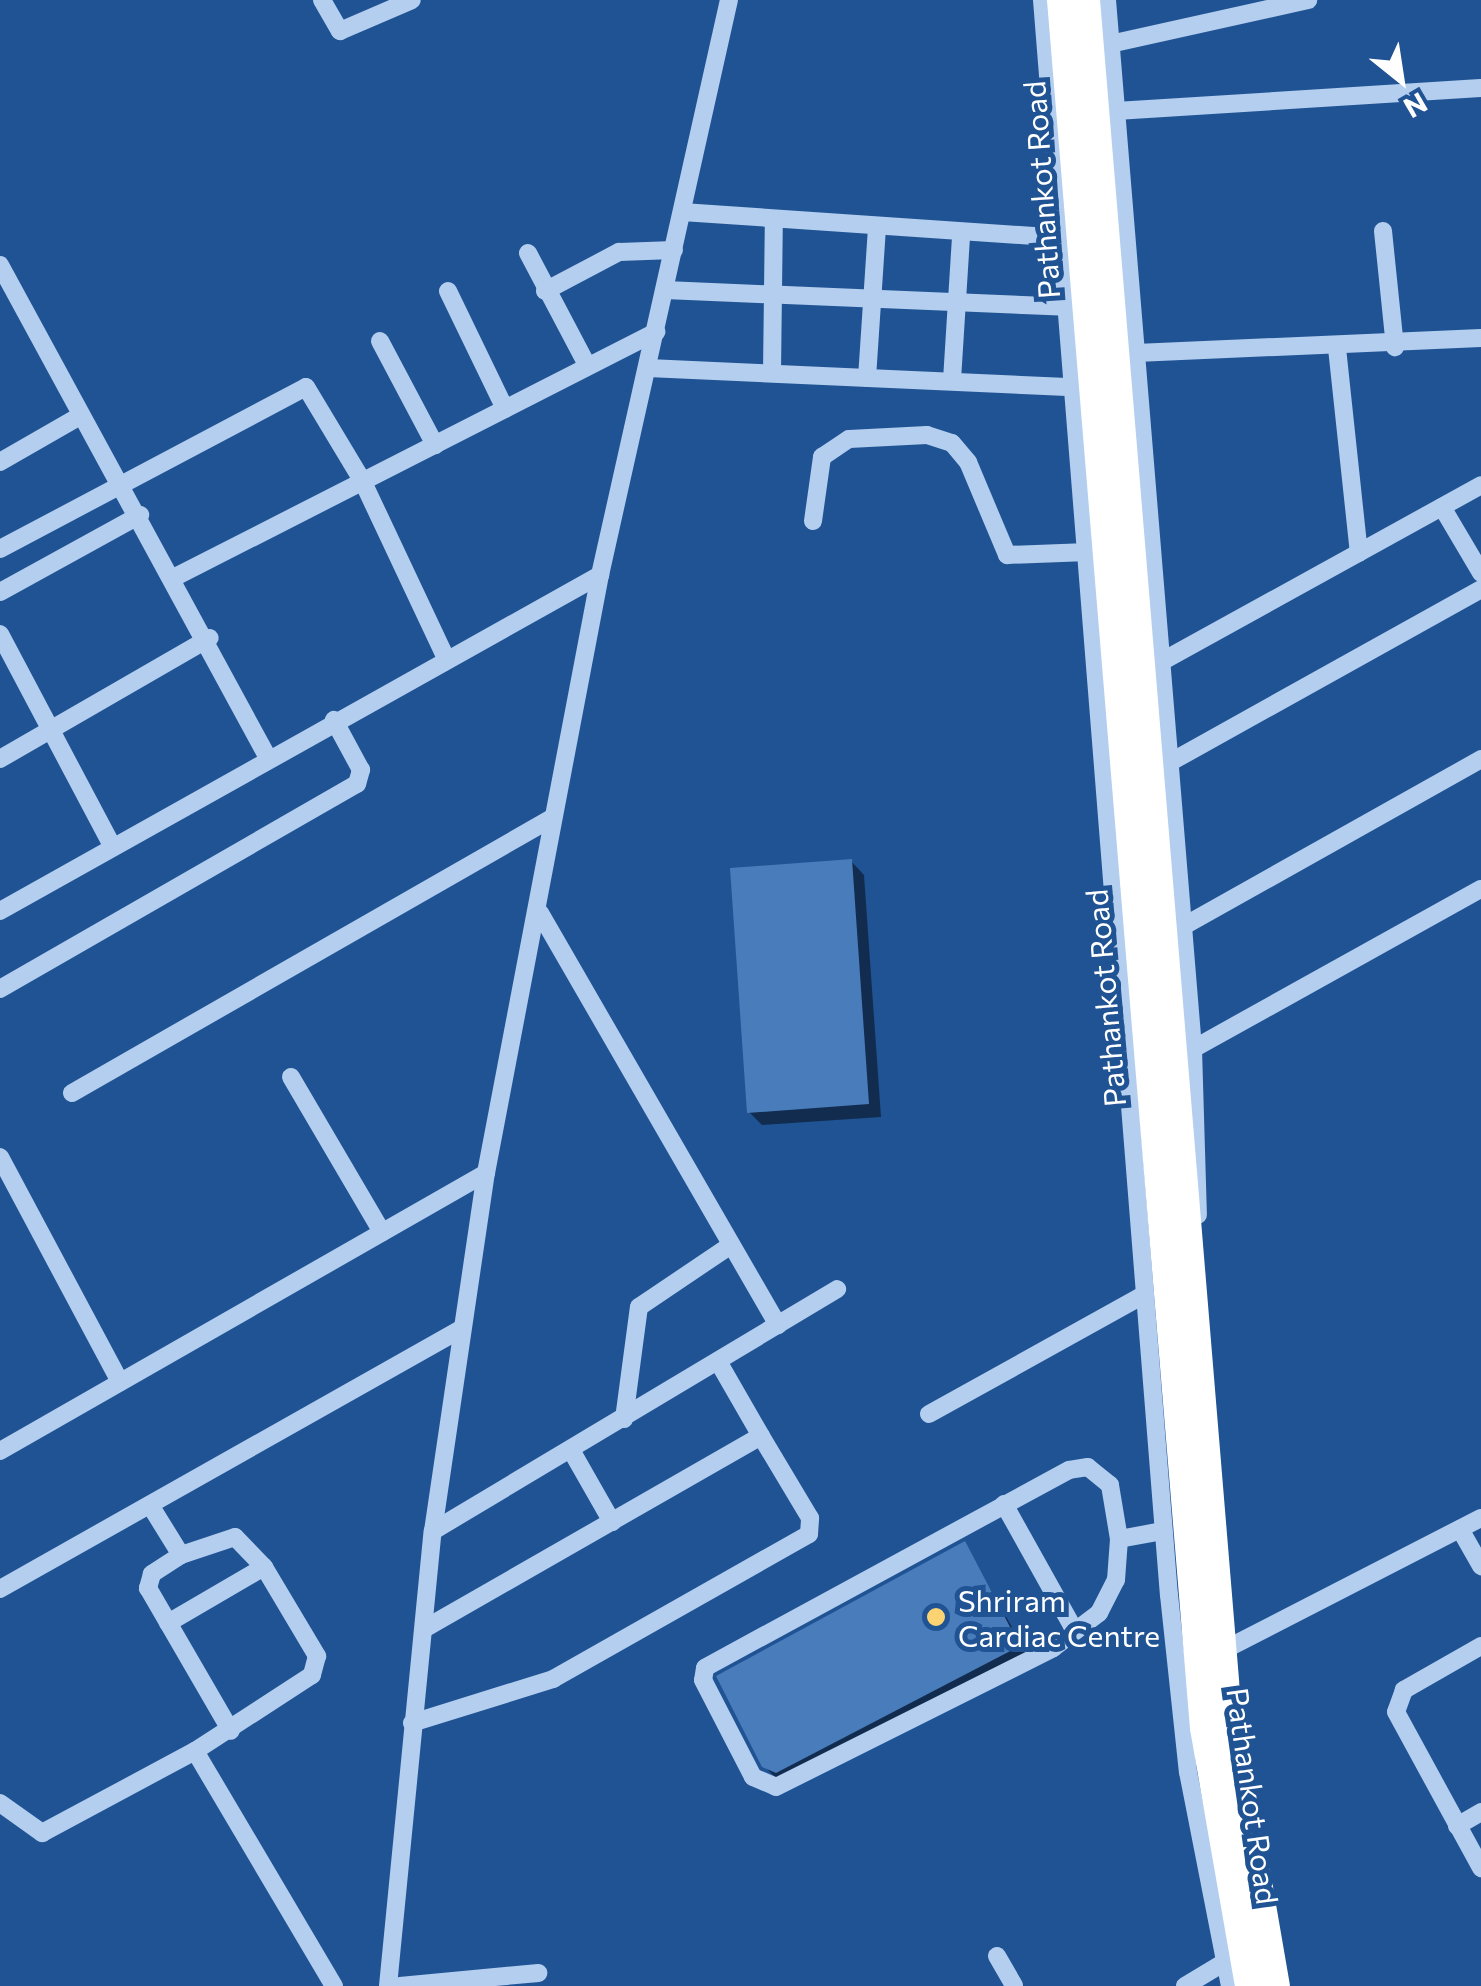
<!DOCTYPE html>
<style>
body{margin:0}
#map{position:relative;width:1481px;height:1986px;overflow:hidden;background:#205394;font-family:Commissioner,sans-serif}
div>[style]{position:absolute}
.shadow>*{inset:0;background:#0007}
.building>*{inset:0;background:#497cba}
.minor>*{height:18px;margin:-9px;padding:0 9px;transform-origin:9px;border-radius:9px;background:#b3ceee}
.highway>*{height:30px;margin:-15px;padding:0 15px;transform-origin:15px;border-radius:15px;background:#fff}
.dots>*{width:28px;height:28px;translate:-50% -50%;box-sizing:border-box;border:5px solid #205394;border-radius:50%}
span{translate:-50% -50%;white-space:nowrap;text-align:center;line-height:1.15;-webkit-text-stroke:10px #205394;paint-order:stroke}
.street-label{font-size:30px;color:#fff}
.poi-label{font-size:30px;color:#fff}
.left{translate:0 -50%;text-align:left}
.north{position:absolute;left:1351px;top:30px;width:100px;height:100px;-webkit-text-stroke:8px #205394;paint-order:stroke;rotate:150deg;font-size:28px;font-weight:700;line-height:40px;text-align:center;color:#fff}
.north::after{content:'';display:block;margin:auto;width:35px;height:45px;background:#fff;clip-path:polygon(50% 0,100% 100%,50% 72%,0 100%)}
</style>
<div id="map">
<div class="shadow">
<div style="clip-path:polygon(851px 861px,864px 875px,881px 1117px,762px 1125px,749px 1112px)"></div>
<div style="clip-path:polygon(964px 1544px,1031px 1660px,778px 1780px,764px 1766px)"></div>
</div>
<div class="building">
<div style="clip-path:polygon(852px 859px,869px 1104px,747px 1113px,730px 868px)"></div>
<div style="clip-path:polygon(965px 1541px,1020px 1646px,776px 1773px,762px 1767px,716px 1676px)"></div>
</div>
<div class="minor">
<div style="left:322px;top:0;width:36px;rotate:60deg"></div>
<div style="left:340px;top:31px;width:78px;rotate:-23.3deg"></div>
<div style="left:1042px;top:0;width:1600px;rotate:85.45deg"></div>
<div style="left:1169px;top:1595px;width:178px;rotate:83.9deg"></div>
<div style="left:1188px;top:1772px;width:218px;rotate:78.9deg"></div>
<div style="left:1107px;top:0;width:1053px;rotate:85.31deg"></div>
<div style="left:1193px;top:1049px;width:166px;rotate:88.3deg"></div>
<div style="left:1110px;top:44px;width:203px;rotate:-12.5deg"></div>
<div style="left:1116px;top:111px;width:365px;rotate:-3.6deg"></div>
<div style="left:682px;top:212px;width:382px;rotate:3.9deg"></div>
<div style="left:1383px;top:231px;width:117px;rotate:84.1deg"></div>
<div style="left:528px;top:253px;width:127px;rotate:62.2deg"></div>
<div style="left:0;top:265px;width:561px;rotate:61.47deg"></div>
<div style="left:665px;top:290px;width:401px;rotate:2.4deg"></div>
<div style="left:448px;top:291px;width:131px;rotate:64.2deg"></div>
<div style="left:545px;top:291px;width:84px;rotate:-27.8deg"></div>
<div style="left:619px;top:252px;width:55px;rotate:-2.1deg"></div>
<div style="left:380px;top:341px;width:118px;rotate:62.1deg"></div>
<div style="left:1337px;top:348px;width:206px;rotate:83.9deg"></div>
<div style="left:1136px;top:353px;width:345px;rotate:-2.5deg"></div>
<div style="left:648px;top:368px;width:425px;rotate:2.6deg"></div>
<div style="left:772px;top:372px;width:153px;rotate:-89.3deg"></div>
<div style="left:867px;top:378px;width:150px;rotate:-86.2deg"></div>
<div style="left:952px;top:380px;width:145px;rotate:-86.4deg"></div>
<div style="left:0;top:462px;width:92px;rotate:-29.9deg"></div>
<div style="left:1442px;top:507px;width:77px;rotate:59.4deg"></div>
<div style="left:813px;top:521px;width:65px;rotate:-82deg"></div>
<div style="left:822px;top:457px;width:32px;rotate:-34deg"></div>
<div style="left:849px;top:439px;width:78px;rotate:-2.9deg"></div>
<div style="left:927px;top:435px;width:26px;rotate:18deg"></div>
<div style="left:952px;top:443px;width:25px;rotate:50deg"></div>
<div style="left:968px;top:462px;width:101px;rotate:67.2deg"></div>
<div style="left:1007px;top:555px;width:81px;rotate:-2.1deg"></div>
<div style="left:0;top:549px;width:346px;rotate:-27.9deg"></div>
<div style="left:306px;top:387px;width:111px;rotate:59deg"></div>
<div style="left:363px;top:482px;width:195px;rotate:64.8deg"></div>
<div style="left:177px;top:576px;width:538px;rotate:-26.99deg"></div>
<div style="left:0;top:592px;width:160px;rotate:-28.8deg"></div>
<div style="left:0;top:634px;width:241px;rotate:62.1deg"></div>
<div style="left:1159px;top:663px;width:368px;rotate:-28.9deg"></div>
<div style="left:0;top:759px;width:242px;rotate:-30deg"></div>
<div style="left:1167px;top:764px;width:359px;rotate:-29.1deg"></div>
<div style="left:0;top:911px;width:688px;rotate:-29.25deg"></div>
<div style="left:540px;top:913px;width:476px;rotate:60deg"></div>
<div style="left:1182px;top:927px;width:343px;rotate:-29.3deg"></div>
<div style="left:0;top:989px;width:412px;rotate:-29.9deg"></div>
<div style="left:357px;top:784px;width:15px;rotate:-74deg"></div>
<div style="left:361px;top:770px;width:57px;rotate:-118.4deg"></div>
<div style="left:1193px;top:1049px;width:329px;rotate:-29.1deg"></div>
<div style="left:291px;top:1077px;width:180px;rotate:59.6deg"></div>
<div style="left:72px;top:1093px;width:553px;rotate:-29.81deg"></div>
<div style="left:0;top:1157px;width:255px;rotate:61.9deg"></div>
<div style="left:929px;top:1414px;width:246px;rotate:-29deg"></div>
<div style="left:624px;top:1419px;width:113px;rotate:-82.4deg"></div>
<div style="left:639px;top:1307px;width:111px;rotate:-34deg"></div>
<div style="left:571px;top:1450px;width:83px;rotate:60.3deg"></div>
<div style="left:0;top:1451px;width:560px;rotate:-29.77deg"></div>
<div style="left:1004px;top:1504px;width:145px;rotate:60.8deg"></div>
<div style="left:150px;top:1505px;width:59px;rotate:58.2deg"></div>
<div style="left:181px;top:1555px;width:57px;rotate:-18.4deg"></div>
<div style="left:235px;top:1537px;width:42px;rotate:46deg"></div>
<div style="left:1460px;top:1529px;width:43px;rotate:60.4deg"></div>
<div style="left:433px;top:1531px;width:471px;rotate:-30.9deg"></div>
<div style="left:1119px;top:1539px;width:55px;rotate:-99.5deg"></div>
<div style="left:1110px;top:1485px;width:28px;rotate:-141deg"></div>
<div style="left:1088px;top:1467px;width:19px;rotate:171deg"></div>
<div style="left:1069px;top:1470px;width:414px;rotate:151.5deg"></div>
<div style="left:705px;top:1668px;width:12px;rotate:99deg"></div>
<div style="left:703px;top:1680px;width:109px;rotate:62.7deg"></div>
<div style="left:753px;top:1777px;width:25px;rotate:23deg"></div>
<div style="left:776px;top:1787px;width:310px;rotate:-26.6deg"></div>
<div style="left:1053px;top:1648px;width:58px;rotate:-37.3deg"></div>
<div style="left:1099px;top:1613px;width:37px;rotate:-63deg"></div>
<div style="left:1116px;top:1580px;width:41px;rotate:-85.8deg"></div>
<div style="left:1119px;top:1539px;width:45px;rotate:-10.3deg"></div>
<div style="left:181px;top:1555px;width:35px;rotate:147deg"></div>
<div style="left:152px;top:1574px;width:15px;rotate:106deg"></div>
<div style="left:148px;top:1588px;width:165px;rotate:59.9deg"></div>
<div style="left:0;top:1589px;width:529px;rotate:-29.42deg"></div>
<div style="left:168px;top:1623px;width:111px;rotate:-30.3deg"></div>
<div style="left:264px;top:1567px;width:104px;rotate:59.2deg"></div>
<div style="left:317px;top:1656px;width:20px;rotate:105deg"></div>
<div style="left:312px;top:1675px;width:140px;rotate:147deg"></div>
<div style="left:424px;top:1629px;width:388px;rotate:-29.8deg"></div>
<div style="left:761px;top:1436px;width:84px;rotate:-119.9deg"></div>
<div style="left:1481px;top:1646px;width:89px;rotate:150.3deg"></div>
<div style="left:1404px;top:1690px;width:23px;rotate:110deg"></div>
<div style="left:1396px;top:1712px;width:178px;rotate:61.4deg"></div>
<div style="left:1222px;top:1651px;width:291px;rotate:-27.2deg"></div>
<div style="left:412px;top:1723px;width:148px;rotate:-17.3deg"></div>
<div style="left:553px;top:1679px;width:294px;rotate:-29.5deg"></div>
<div style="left:809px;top:1534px;width:16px;rotate:-86deg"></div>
<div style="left:810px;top:1518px;width:96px;rotate:-120.9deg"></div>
<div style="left:0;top:1803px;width:52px;rotate:35.5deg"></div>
<div style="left:42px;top:1833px;width:174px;rotate:-28.2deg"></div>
<div style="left:195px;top:1751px;width:273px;rotate:59.4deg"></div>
<div style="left:1457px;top:1826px;width:28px;rotate:-30deg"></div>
<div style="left:997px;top:1956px;width:34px;rotate:60deg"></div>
<div style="left:388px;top:1986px;width:457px;rotate:-84.4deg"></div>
<div style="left:433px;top:1531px;width:362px;rotate:-81.6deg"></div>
<div style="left:486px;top:1173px;width:609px;rotate:-79.21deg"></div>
<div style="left:600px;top:575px;width:589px;rotate:-77.36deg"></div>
<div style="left:400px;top:1986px;width:139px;rotate:-5.4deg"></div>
<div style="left:1185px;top:1986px;width:47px;rotate:-31deg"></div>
</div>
<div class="highway">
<div style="left:1062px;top:0;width:1734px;rotate:85.27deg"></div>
<div style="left:1205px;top:1728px;width:262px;rotate:80.1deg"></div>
<div style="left:1085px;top:0;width:1709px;rotate:85.27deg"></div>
<div style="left:1226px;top:1703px;width:287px;rotate:80.2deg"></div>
</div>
<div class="dots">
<div style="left:936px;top:1617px;background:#fbd373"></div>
</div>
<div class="street-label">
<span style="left:1041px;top:190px;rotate:-94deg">Pathankot Road</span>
<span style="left:1105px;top:998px;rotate:-95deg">Pathankot Road</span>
<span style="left:1253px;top:1796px;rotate:82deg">Pathankot Road</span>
</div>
<div class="poi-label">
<span class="left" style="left:958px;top:1617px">Shriram<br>Cardiac Centre</span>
</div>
<div class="north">N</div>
</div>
